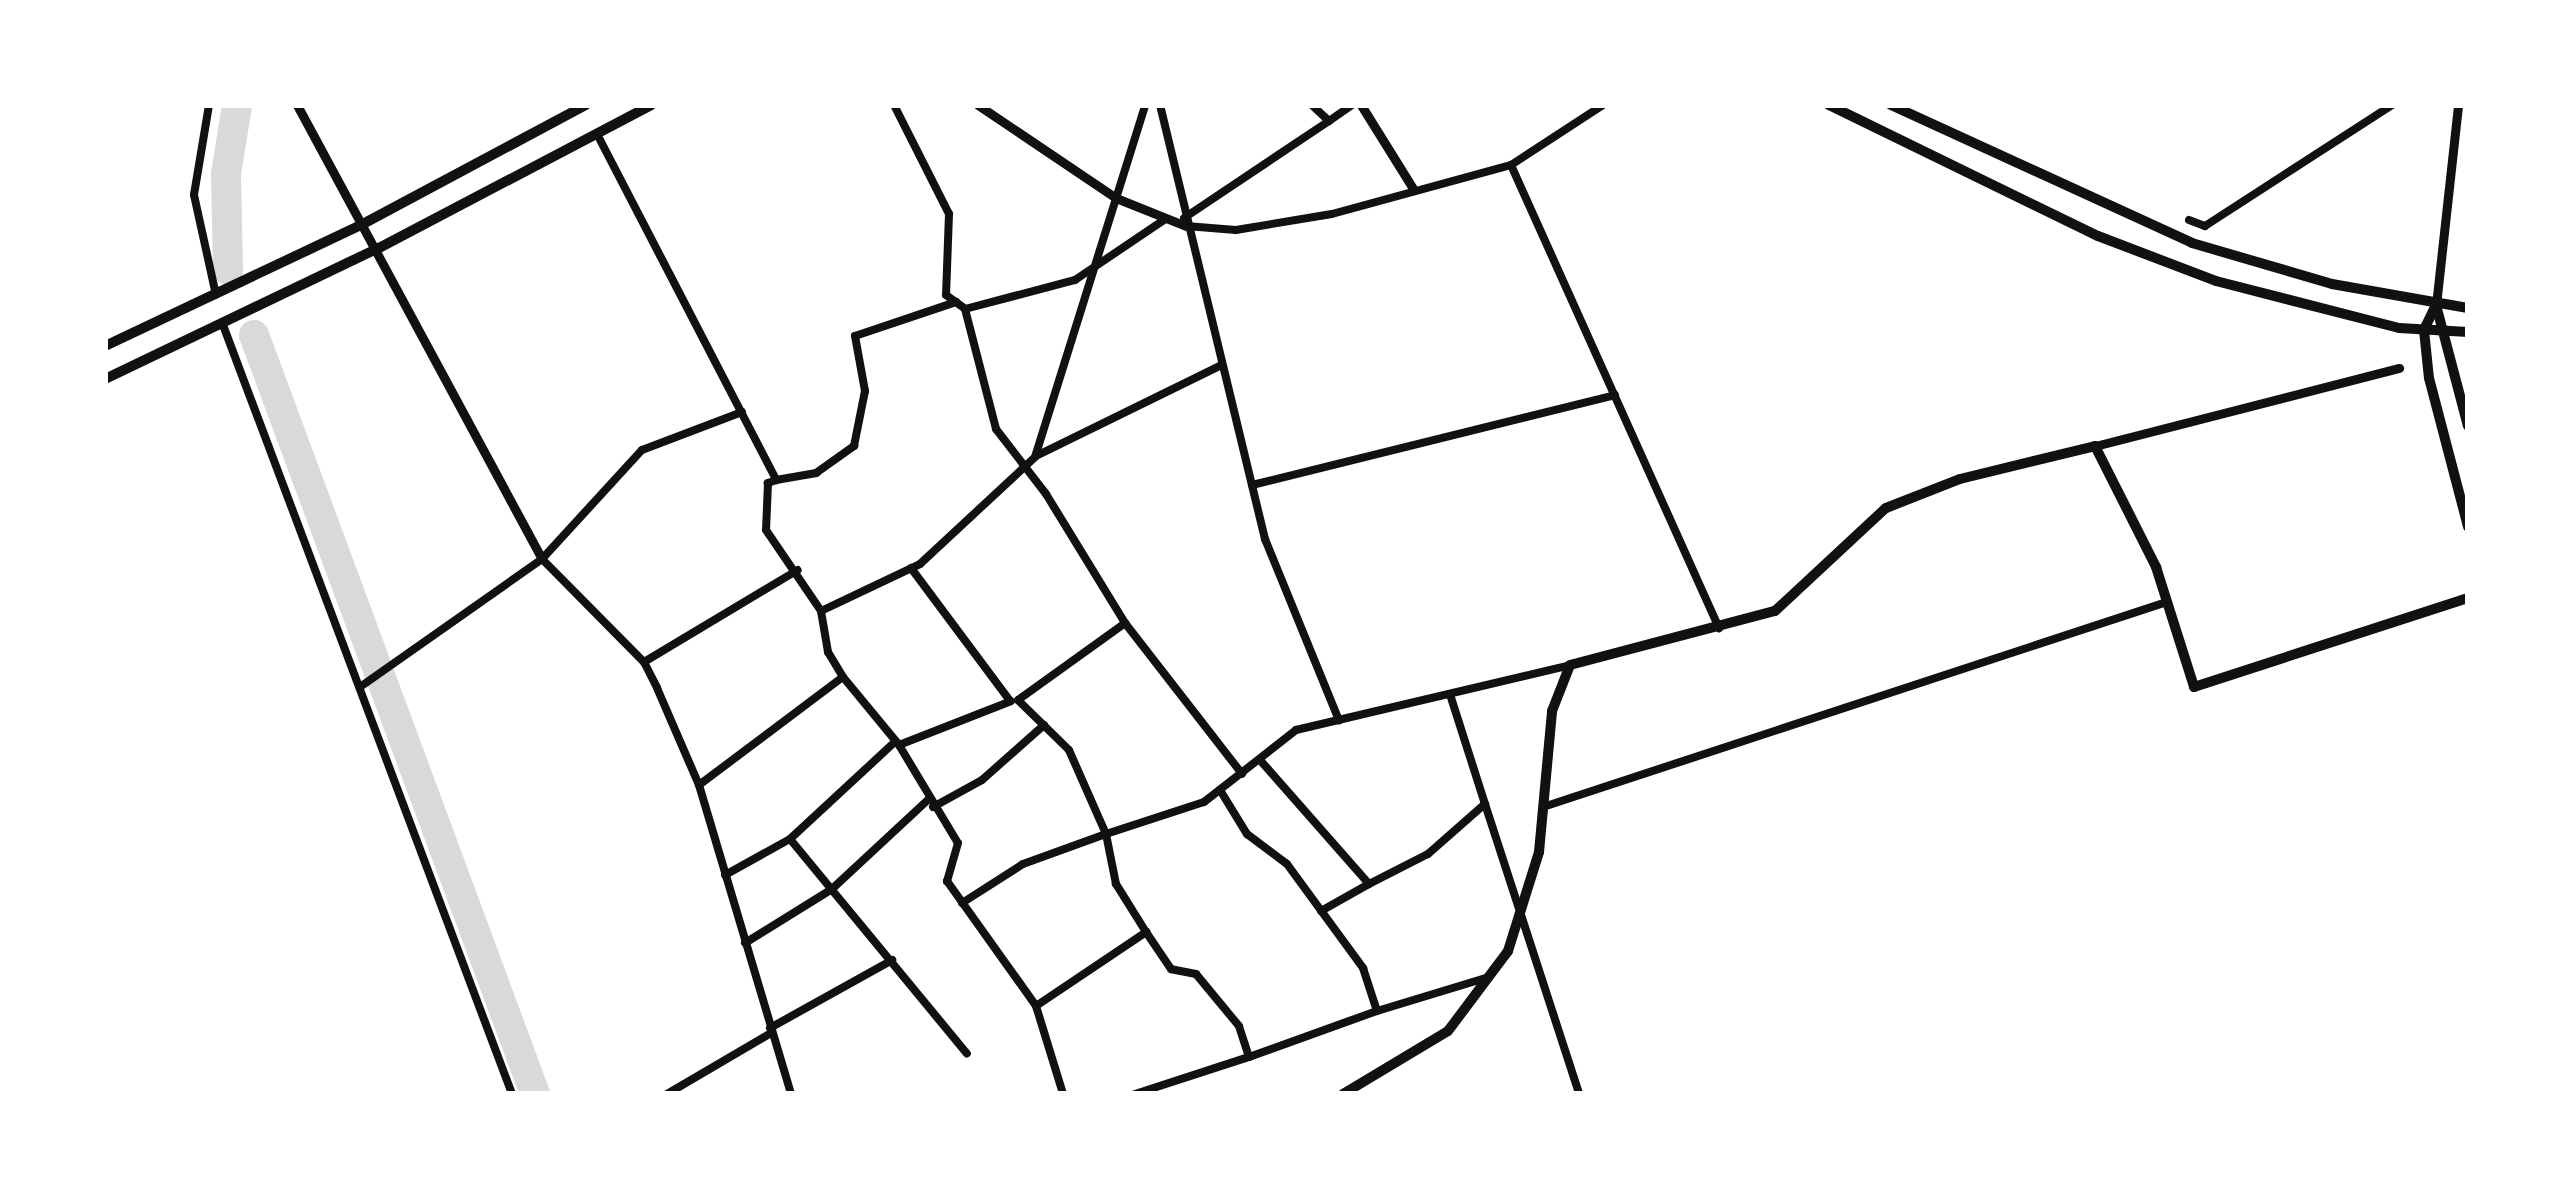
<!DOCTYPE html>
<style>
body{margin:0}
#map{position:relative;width:2573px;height:1199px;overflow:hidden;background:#fff;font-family:"DM Sans",sans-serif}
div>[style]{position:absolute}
.river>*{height:30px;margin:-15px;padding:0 15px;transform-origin:15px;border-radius:15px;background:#d9d9d9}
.minor>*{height:8px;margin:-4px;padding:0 4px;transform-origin:4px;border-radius:4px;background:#111}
.tertiary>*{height:9px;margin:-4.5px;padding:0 4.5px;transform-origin:4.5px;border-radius:4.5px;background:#111}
.secondary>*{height:10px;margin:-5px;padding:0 5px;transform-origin:5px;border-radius:5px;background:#111}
.primary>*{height:10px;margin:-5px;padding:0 5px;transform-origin:5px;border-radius:5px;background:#111}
span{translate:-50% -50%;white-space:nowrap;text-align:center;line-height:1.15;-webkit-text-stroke:12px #fff;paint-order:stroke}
.frame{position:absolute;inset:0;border:108px solid #fff;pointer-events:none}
</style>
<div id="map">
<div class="river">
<div style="left:228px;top:270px;width:96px;rotate:-91.2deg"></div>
<div style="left:226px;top:174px;width:70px;rotate:-80.9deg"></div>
<div style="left:254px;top:335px;width:809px;rotate:69.68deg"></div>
</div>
<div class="minor">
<div style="left:209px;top:105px;width:91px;rotate:99.5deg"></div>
<div style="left:194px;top:195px;width:102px;rotate:77.6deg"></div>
<div style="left:894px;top:105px;width:122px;rotate:63.2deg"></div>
<div style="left:949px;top:214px;width:81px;rotate:92.1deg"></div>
<div style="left:946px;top:295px;width:24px;rotate:36deg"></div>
<div style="left:965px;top:309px;width:124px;rotate:75.5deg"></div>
<div style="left:996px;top:429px;width:82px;rotate:52.4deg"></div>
<div style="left:1046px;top:494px;width:151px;rotate:58.5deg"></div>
<div style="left:1125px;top:623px;width:191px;rotate:52.2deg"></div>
<div style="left:1160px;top:105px;width:447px;rotate:76.4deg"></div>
<div style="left:1265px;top:539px;width:196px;rotate:67.8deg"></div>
<div style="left:1329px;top:121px;width:28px;rotate:-35deg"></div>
<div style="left:597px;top:134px;width:390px;rotate:62.6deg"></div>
<div style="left:776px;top:480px;width:9px;rotate:159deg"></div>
<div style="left:768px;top:483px;width:47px;rotate:92.4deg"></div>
<div style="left:766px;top:530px;width:98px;rotate:55.8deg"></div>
<div style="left:821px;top:611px;width:42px;rotate:80.3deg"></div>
<div style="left:828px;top:652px;width:29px;rotate:59deg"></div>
<div style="left:843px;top:677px;width:88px;rotate:50.5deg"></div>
<div style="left:899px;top:745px;width:114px;rotate:59deg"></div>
<div style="left:958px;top:843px;width:40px;rotate:106deg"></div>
<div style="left:947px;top:881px;width:153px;rotate:54.5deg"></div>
<div style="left:1036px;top:1006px;width:92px;rotate:72.9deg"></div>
<div style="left:1511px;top:165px;width:508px;rotate:65.81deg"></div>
<div style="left:1184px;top:218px;width:174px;rotate:-33.8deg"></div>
<div style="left:1329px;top:121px;width:23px;rotate:-137deg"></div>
<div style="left:2189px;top:220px;width:17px;rotate:21deg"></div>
<div style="left:2205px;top:226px;width:223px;rotate:-32.9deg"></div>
<div style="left:1186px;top:226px;width:50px;rotate:4.6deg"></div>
<div style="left:1236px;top:230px;width:97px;rotate:-9.5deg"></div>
<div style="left:1332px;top:214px;width:186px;rotate:-15.3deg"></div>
<div style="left:1511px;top:165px;width:110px;rotate:-33.1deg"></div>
<div style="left:965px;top:309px;width:114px;rotate:-14.8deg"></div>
<div style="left:1075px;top:280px;width:107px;rotate:-34deg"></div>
<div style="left:223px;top:325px;width:822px;rotate:69.4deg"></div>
<div style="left:1036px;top:456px;width:207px;rotate:-26.1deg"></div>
<div style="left:776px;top:480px;width:41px;rotate:-9.9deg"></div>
<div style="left:816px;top:473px;width:47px;rotate:-35.4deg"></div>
<div style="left:854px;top:446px;width:56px;rotate:-78.7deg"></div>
<div style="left:865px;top:391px;width:56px;rotate:-100.3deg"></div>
<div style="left:855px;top:336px;width:107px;rotate:-18.6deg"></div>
<div style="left:1252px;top:485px;width:374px;rotate:-13.9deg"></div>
<div style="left:542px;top:559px;width:145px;rotate:45.3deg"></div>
<div style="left:644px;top:662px;width:29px;rotate:63deg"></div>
<div style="left:657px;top:688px;width:106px;rotate:66.6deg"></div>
<div style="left:699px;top:785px;width:322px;rotate:73.4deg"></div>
<div style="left:911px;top:568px;width:166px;rotate:53.3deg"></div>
<div style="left:821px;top:611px;width:110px;rotate:-25.4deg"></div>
<div style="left:920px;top:564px;width:157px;rotate:-42.9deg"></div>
<div style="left:1035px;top:457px;width:369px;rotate:-72.6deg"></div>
<div style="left:644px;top:662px;width:179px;rotate:-30.9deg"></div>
<div style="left:360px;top:687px;width:223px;rotate:-35.1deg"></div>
<div style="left:542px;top:559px;width:148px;rotate:-47.5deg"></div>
<div style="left:642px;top:450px;width:107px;rotate:-20.8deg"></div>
<div style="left:899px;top:745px;width:120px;rotate:-21.4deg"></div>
<div style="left:1260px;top:760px;width:165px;rotate:48.7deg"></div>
<div style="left:1369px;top:884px;width:66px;rotate:-27deg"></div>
<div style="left:1428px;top:854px;width:76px;rotate:-41.3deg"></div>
<div style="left:1485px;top:804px;width:115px;rotate:-107.7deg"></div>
<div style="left:699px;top:785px;width:180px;rotate:-36.9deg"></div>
<div style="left:1220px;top:790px;width:52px;rotate:58.5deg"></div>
<div style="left:1247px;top:834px;width:50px;rotate:36.9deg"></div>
<div style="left:1287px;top:864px;width:129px;rotate:53.8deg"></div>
<div style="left:1363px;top:968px;width:45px;rotate:72deg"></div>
<div style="left:1377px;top:1011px;width:117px;rotate:-16.9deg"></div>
<div style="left:1485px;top:804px;width:305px;rotate:72deg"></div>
<div style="left:933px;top:807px;width:56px;rotate:-28.9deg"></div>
<div style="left:982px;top:780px;width:83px;rotate:-41.6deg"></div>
<div style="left:1543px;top:807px;width:657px;rotate:-18.19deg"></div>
<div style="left:790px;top:839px;width:278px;rotate:50.5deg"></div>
<div style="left:725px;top:875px;width:74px;rotate:-29deg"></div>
<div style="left:790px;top:839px;width:144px;rotate:-42.8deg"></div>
<div style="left:962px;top:903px;width:72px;rotate:-32.6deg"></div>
<div style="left:1023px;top:864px;width:88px;rotate:-19.9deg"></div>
<div style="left:1106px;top:834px;width:92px;rotate:-113.8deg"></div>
<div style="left:1069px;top:750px;width:71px;rotate:-135.6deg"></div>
<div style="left:1018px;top:700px;width:132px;rotate:-35.7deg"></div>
<div style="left:1321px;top:911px;width:55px;rotate:-29.4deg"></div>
<div style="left:745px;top:943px;width:102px;rotate:-31.8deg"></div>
<div style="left:832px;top:889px;width:132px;rotate:-42.9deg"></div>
<div style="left:1036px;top:1006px;width:133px;rotate:-33.9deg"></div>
<div style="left:1146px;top:932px;width:57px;rotate:-122deg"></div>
<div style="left:1116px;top:884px;width:51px;rotate:-101.3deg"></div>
<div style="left:1106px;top:834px;width:103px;rotate:-18.1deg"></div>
<div style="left:1204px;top:802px;width:117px;rotate:-38deg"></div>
<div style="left:1296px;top:730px;width:282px;rotate:-13.3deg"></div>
<div style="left:770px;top:1028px;width:140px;rotate:-29.1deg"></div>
<div style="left:1249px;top:1057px;width:136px;rotate:-19.8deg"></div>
<div style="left:667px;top:1094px;width:121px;rotate:-30.4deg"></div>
<div style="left:1135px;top:1094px;width:120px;rotate:-18deg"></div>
<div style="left:1249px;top:1057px;width:33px;rotate:-108deg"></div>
<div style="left:1239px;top:1026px;width:67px;rotate:-129.6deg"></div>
<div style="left:1196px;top:974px;width:25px;rotate:-169deg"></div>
<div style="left:1171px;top:969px;width:45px;rotate:-124deg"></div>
</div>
<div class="tertiary">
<div style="left:297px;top:105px;width:516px;rotate:61.65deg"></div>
<div style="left:978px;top:105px;width:166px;rotate:34deg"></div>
<div style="left:1116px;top:198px;width:75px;rotate:21.8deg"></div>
<div style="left:1361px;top:105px;width:100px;rotate:58.1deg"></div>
<div style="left:2436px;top:305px;width:201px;rotate:-83.7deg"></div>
<div style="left:2095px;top:446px;width:314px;rotate:-14.4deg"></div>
</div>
<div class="secondary">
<div style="left:2436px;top:305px;width:28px;rotate:116deg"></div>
<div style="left:2424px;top:330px;width:48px;rotate:84.1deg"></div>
<div style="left:2429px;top:378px;width:154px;rotate:75.3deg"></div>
<div style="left:2436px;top:305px;width:125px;rotate:75.2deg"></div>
<div style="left:1343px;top:1094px;width:122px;rotate:-31deg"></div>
<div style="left:1448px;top:1031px;width:100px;rotate:-53.1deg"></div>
<div style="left:1508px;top:951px;width:104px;rotate:-72.6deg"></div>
<div style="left:1539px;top:852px;width:142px;rotate:-84.7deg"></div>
<div style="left:1552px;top:711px;width:49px;rotate:-68.6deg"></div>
<div style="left:1570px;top:665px;width:212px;rotate:-14.8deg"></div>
<div style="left:1775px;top:611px;width:151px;rotate:-42.9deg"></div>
<div style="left:1886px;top:508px;width:79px;rotate:-21.4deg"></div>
<div style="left:1960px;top:479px;width:139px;rotate:-13.7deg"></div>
<div style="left:2095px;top:446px;width:136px;rotate:63.2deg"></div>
<div style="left:2156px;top:567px;width:126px;rotate:72.4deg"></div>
<div style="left:2194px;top:687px;width:288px;rotate:-18deg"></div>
</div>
<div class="primary">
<div style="left:1829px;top:105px;width:299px;rotate:26deg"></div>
<div style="left:2098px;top:236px;width:126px;rotate:20.9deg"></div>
<div style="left:2216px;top:281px;width:189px;rotate:14.4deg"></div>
<div style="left:2399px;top:328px;width:69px;rotate:3.3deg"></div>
<div style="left:1891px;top:105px;width:331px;rotate:24.6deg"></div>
<div style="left:2192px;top:243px;width:146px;rotate:16.3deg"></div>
<div style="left:2332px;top:284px;width:138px;rotate:10deg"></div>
<div style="left:105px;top:346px;width:283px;rotate:-25.3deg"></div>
<div style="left:361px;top:225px;width:255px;rotate:-28.1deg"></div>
<div style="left:105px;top:379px;width:304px;rotate:-25.6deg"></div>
<div style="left:379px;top:248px;width:307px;rotate:-27.7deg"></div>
</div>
<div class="frame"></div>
</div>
